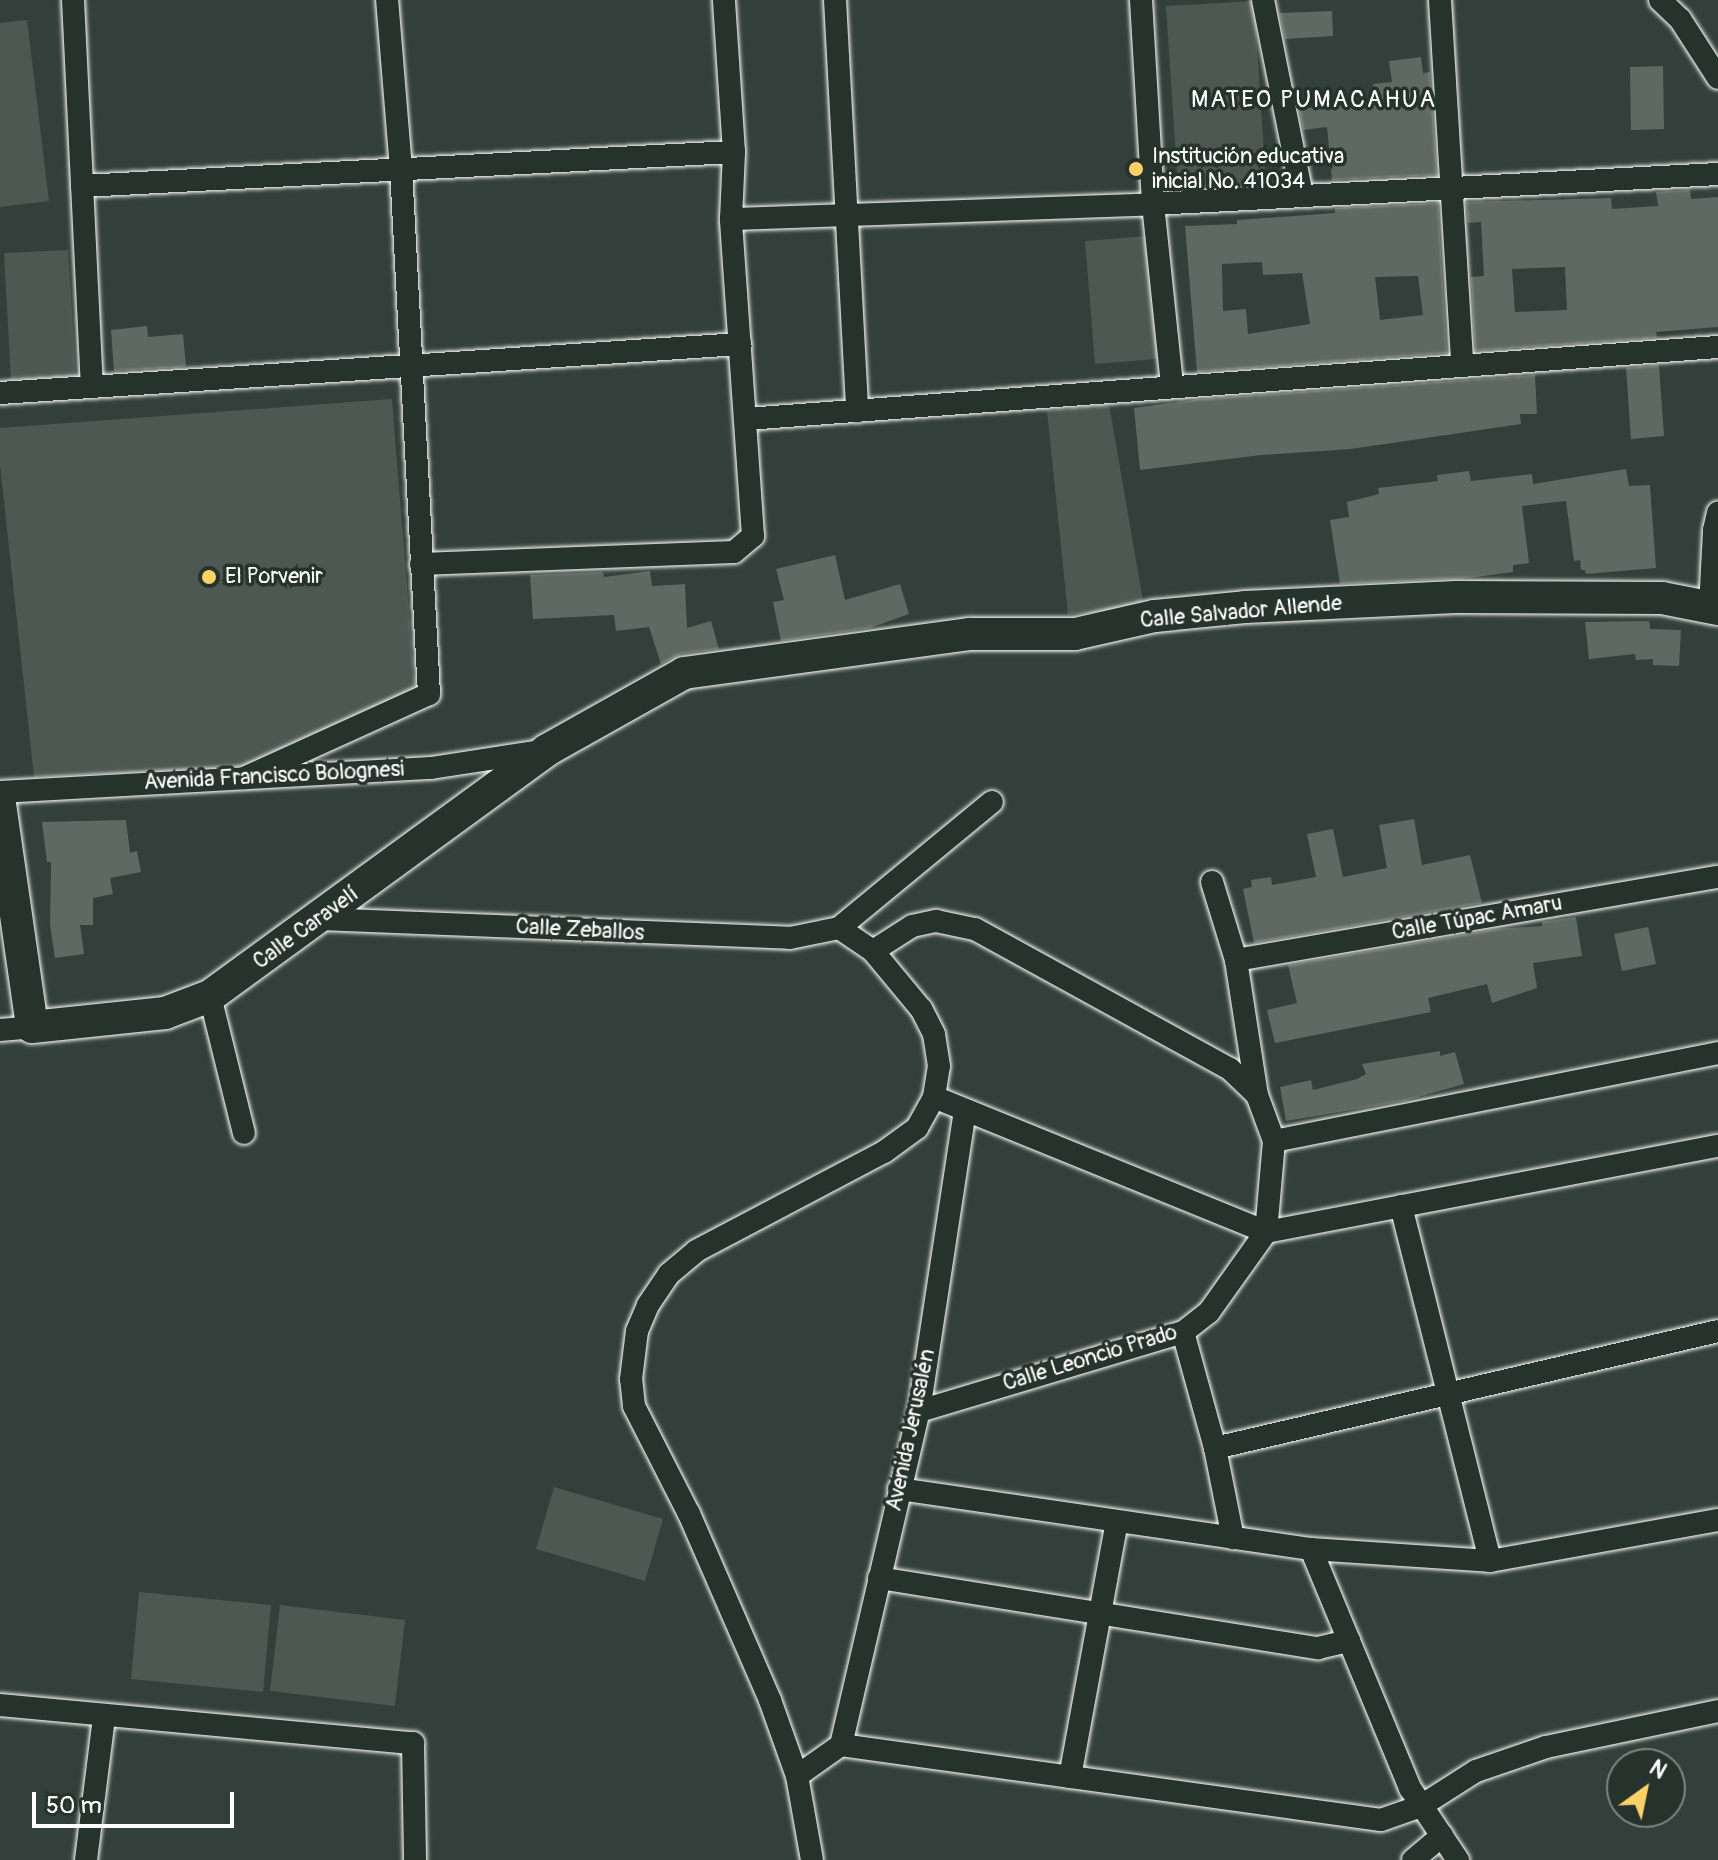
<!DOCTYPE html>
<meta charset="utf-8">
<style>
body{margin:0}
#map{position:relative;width:1718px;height:1860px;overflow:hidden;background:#333f3a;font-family:Pangolin,sans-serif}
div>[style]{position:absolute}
.green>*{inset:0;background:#4d5853}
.building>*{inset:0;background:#5f6964}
.roads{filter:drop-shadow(0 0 2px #fff) drop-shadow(0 0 2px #fff)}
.street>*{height:22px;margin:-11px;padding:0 11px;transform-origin:11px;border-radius:11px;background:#26332d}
.secondary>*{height:32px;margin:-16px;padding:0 16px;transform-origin:16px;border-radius:16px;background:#26332d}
.dots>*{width:22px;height:22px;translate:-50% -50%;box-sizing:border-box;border:4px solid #26332d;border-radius:50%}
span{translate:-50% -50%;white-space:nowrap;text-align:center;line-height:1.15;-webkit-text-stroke:7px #26332d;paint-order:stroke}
.poi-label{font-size:22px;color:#fff}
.left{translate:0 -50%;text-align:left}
.street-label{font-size:22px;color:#fff}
.neighbourhood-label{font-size:24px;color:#fff;letter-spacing:2px}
.north{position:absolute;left:1606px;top:1748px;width:80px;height:80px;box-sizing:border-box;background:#26332d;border:2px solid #7d8581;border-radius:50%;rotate:33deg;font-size:22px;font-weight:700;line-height:32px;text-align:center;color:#fff}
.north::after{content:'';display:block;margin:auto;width:28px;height:36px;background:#ffd166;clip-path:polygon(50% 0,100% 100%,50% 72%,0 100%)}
.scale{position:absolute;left:32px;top:1792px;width:202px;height:36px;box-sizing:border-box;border:4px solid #fff;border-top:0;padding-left:10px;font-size:24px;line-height:28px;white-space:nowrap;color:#fff;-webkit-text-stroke:6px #26332d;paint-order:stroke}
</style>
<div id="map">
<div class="green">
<div style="clip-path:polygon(1254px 1px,1266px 183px,1178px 188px,1166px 6px)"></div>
<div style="clip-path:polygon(27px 20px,49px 201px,0 207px,0 23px)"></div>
<div style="clip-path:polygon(1160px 235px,1169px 358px,1095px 364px,1085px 241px)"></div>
<div style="clip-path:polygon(68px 250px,76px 376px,11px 380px,4px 253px)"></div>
<div style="clip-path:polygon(392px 399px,415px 689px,244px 766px,34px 777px,0 465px,0 428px)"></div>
<div style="clip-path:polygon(1109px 404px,1144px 607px,1068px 615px,1047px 411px)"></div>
<div style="clip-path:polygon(554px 1487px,663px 1519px,645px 1581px,536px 1549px)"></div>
<div style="clip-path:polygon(139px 1592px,271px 1605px,263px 1692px,131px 1679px)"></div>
<div style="clip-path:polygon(280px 1605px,405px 1620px,395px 1706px,270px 1691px)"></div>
</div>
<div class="building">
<div style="clip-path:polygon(1332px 11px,1333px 36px,1285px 39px,1280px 13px)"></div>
<div style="clip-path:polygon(1421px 57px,1423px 73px,1430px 72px,1437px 175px,1332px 180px,1327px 127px,1303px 130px,1299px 109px,1375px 101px,1373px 84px,1392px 82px,1389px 61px)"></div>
<div style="clip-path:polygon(1663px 66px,1664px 129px,1631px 130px,1630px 67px)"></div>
<div style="clip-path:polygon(evenodd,1690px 190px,1691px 199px,1718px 197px,1718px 327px,1656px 332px,1657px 338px,1475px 351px,1471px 277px,1484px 276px,1481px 222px,1468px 223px,1466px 202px,1611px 198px,1612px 209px,1658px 206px,1656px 192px,1690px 190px,1565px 267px,1567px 310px,1515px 312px,1512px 269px,1565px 267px)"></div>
<div style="clip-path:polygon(evenodd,1438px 203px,1447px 353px,1197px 372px,1185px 226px,1237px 224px,1237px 220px,1335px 213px,1335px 208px,1438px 203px,1262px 262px,1263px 275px,1302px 273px,1310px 324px,1248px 334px,1246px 309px,1223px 311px,1222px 264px,1262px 262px,1438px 203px,1418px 276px,1423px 315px,1380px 320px,1375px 277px,1418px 276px)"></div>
<div style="clip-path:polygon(147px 326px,148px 337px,183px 334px,186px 367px,114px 371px,111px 330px)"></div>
<div style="clip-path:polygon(1659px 365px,1664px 436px,1631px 439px,1626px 368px)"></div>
<div style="clip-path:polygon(1535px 375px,1537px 414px,1520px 414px,1521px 424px,1351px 449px,1261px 455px,1140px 470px,1134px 408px,1200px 399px)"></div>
<div style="clip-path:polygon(1626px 469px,1629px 486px,1650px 485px,1656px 568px,1586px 574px,1585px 570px,1581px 570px,1580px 560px,1574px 561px,1566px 501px,1522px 506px,1529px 563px,1513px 565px,1513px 572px,1468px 578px,1340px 584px,1330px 520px,1349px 517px,1347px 502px,1379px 494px,1378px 488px,1438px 481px,1437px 475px,1469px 471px,1471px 481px,1532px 474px,1533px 484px)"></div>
<div style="clip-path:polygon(835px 555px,845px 600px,900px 584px,909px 614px,870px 628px,781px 641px,773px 602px,784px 600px,776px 569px)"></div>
<div style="clip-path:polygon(650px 571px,652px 586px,685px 584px,687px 628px,711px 621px,719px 649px,681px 654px,661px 664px,649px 627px,616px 631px,614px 615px,533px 619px,530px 575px,603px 572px,604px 577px)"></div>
<div style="clip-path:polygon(1649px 621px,1650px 629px,1681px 630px,1679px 666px,1653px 665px,1653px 659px,1636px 660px,1635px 654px,1589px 659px,1585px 622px)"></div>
<div style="clip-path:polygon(1414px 819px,1422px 865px,1470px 855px,1482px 903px,1254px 943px,1243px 889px,1252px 887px,1251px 880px,1271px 877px,1272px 885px,1316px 877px,1307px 834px,1333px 829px,1343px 877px,1387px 868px,1379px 825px)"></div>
<div style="clip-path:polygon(126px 820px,130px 853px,137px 851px,141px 872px,110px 878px,113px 894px,93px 898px,93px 925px,80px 925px,84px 954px,55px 958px,50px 925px,51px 862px,47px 862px,42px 822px)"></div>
<div style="clip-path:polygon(1576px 917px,1582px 956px,1533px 963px,1537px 988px,1492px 1003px,1487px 984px,1428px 998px,1431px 1012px,1275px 1043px,1267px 1010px,1297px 1003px,1288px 965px,1496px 929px,1542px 926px,1542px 922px)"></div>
<div style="clip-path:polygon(1648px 927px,1656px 964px,1622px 971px,1614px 934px)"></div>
<div style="clip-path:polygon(1440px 1051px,1440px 1056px,1455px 1052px,1464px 1084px,1404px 1101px,1286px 1121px,1280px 1087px,1311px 1080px,1313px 1090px,1357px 1079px,1366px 1074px,1362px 1064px)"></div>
</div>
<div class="roads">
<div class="street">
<div style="left:73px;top:0;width:387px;rotate:87.2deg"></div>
<div style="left:835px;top:0;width:412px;rotate:86.9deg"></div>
<div style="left:1141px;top:0;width:204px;rotate:86.6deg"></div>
<div style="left:1153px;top:204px;width:183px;rotate:84deg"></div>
<div style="left:1263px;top:0;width:200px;rotate:78.7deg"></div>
<div style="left:1440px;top:0;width:365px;rotate:86.5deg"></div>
<div style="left:1660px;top:0;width:28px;rotate:44deg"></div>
<div style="left:1680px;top:19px;width:70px;rotate:57.2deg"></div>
<div style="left:82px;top:186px;width:653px;rotate:-2.99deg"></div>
<div style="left:731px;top:219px;width:422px;rotate:-2deg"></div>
<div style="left:1153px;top:204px;width:566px;rotate:-3.04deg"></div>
<div style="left:0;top:393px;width:742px;rotate:-3.79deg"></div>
<div style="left:746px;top:419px;width:975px;rotate:-4.24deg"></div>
<div style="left:421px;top:564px;width:313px;rotate:-2.2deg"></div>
<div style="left:734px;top:552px;width:25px;rotate:-40deg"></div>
<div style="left:753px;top:536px;width:318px;rotate:-94deg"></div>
<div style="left:731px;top:219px;width:67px;rotate:-87.4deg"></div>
<div style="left:734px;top:152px;width:152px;rotate:-93.8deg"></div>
<div style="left:1710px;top:607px;width:77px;rotate:-87deg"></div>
<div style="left:1714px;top:530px;width:18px;rotate:-77deg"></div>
<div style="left:244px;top:778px;width:203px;rotate:-24.4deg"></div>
<div style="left:429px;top:694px;width:526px;rotate:-93.05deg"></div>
<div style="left:401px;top:169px;width:170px;rotate:-94.7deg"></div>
<div style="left:0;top:792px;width:432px;rotate:-3.2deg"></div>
<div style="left:431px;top:768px;width:111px;rotate:-8.8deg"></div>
<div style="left:1212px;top:882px;width:82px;rotate:72.9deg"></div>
<div style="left:1236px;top:960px;width:137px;rotate:81.2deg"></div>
<div style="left:320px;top:919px;width:470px;rotate:2.3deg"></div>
<div style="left:790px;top:938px;width:50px;rotate:-11.5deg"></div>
<div style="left:839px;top:928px;width:198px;rotate:-39.5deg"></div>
<div style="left:873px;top:951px;width:46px;rotate:-32.7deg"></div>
<div style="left:912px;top:926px;width:25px;rotate:-12deg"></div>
<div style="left:936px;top:921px;width:40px;rotate:12deg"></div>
<div style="left:975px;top:929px;width:291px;rotate:28.8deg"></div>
<div style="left:1230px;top:1069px;width:37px;rotate:44deg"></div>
<div style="left:1257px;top:1095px;width:49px;rotate:69.7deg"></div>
<div style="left:1274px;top:1141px;width:91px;rotate:95deg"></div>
<div style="left:1266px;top:1232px;width:98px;rotate:125.5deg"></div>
<div style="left:1209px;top:1312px;width:33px;rotate:142deg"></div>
<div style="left:1183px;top:1332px;width:276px;rotate:163.3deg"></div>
<div style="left:1236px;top:960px;width:489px;rotate:-9.8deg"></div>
<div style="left:210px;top:996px;width:141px;rotate:76.1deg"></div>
<div style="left:0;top:1030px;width:32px;rotate:-5deg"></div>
<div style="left:934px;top:1097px;width:358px;rotate:22.1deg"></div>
<div style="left:1266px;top:1232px;width:460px;rotate:-10.8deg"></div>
<div style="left:1274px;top:1141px;width:453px;rotate:-11.2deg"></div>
<div style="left:1401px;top:1206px;width:366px;rotate:75.9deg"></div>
<div style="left:1183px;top:1332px;width:120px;rotate:74.6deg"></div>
<div style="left:1215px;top:1448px;width:92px;rotate:78.7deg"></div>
<div style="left:1215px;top:1448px;width:516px;rotate:-13.09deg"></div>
<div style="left:899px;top:1489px;width:416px;rotate:8.3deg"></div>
<div style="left:1311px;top:1549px;width:179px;rotate:3.8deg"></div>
<div style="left:1490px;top:1561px;width:232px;rotate:-10.2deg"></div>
<div style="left:1311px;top:1549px;width:259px;rotate:67.5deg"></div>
<div style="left:1410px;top:1788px;width:87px;rotate:56.3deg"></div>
<div style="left:879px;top:1578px;width:445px;rotate:9.1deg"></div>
<div style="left:1318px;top:1648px;width:32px;rotate:-13deg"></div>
<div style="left:0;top:1705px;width:415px;rotate:5.3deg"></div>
<div style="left:413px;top:1743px;width:117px;rotate:89deg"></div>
<div style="left:841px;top:1745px;width:343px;rotate:-76.9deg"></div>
<div style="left:919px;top:1411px;width:303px;rotate:-81.3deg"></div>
<div style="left:797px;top:1776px;width:54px;rotate:-35.2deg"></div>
<div style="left:841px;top:1745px;width:545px;rotate:7.91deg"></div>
<div style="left:1381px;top:1820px;width:42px;rotate:-19.3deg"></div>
<div style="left:1421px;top:1806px;width:65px;rotate:-32.5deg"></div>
<div style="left:1476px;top:1771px;width:74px;rotate:-18.9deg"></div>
<div style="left:1546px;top:1747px;width:176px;rotate:-11.8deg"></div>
<div style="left:1070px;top:1777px;width:260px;rotate:-79.6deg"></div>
<div style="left:86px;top:1860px;width:144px;rotate:-82.8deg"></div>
<div style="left:812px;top:1860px;width:85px;rotate:-100.1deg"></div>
<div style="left:797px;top:1776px;width:81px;rotate:-109.6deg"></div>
<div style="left:770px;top:1700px;width:203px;rotate:-113.5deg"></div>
<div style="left:689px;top:1514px;width:121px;rotate:-117deg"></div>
<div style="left:634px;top:1406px;width:27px;rotate:-96deg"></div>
<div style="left:631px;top:1379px;width:48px;rotate:-82.9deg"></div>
<div style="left:637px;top:1331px;width:28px;rotate:-67deg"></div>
<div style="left:648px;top:1305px;width:37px;rotate:-56deg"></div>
<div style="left:669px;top:1274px;width:35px;rotate:-40deg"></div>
<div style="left:696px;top:1251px;width:212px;rotate:-27.8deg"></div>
<div style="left:884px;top:1152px;width:41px;rotate:-36deg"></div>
<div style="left:917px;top:1128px;width:35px;rotate:-61deg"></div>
<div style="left:934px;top:1097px;width:31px;rotate:-81deg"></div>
<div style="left:939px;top:1066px;width:32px;rotate:-99deg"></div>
<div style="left:934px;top:1034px;width:28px;rotate:-117deg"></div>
<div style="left:921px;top:1009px;width:75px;rotate:-129.6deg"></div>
<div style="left:873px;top:951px;width:41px;rotate:-145.9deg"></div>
<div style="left:1413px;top:1860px;width:38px;rotate:-40deg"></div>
</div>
<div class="secondary">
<div style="left:0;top:804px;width:225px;rotate:81.8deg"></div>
<div style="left:32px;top:1027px;width:134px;rotate:-6deg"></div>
<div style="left:165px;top:1013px;width:48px;rotate:-20.7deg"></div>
<div style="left:210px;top:996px;width:417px;rotate:-36.1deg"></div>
<div style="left:547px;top:750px;width:157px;rotate:-29.3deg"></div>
<div style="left:684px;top:673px;width:289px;rotate:-7.8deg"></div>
<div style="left:970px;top:634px;width:105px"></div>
<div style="left:1075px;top:634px;width:82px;rotate:-12.7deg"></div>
<div style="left:1155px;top:616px;width:90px;rotate:-5.7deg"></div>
<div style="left:1245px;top:607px;width:211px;rotate:-2.7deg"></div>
<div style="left:1456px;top:597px;width:206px;rotate:0.3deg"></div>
<div style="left:1662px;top:598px;width:57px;rotate:11.1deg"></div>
</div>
</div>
<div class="dots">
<div style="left:1136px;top:169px;background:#ffd166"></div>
<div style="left:209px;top:577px;background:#ffd166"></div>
</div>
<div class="poi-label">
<span class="left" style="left:1152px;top:169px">Institución educativa<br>inicial No. 41034</span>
<span class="left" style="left:225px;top:577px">El Porvenir</span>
</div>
<div class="street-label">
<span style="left:1241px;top:612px;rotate:-5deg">Calle Salvador Allende</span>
<span style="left:274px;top:776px;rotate:-3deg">Avenida Francisco Bolognesi</span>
<span style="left:1477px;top:918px;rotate:-10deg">Calle Túpac Amaru</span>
<span style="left:306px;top:928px;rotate:-36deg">Calle Caravelí</span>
<span style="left:580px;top:930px;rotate:3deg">Calle Zeballos</span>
<span style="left:1090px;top:1358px;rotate:-17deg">Calle Leoncio Prado</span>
<span style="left:911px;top:1430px;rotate:-78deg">Avenida Jerusalén</span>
</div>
<div class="neighbourhood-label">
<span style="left:1314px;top:100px">MATEO PUMACAHUA</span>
</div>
<div class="north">N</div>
<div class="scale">50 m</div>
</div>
